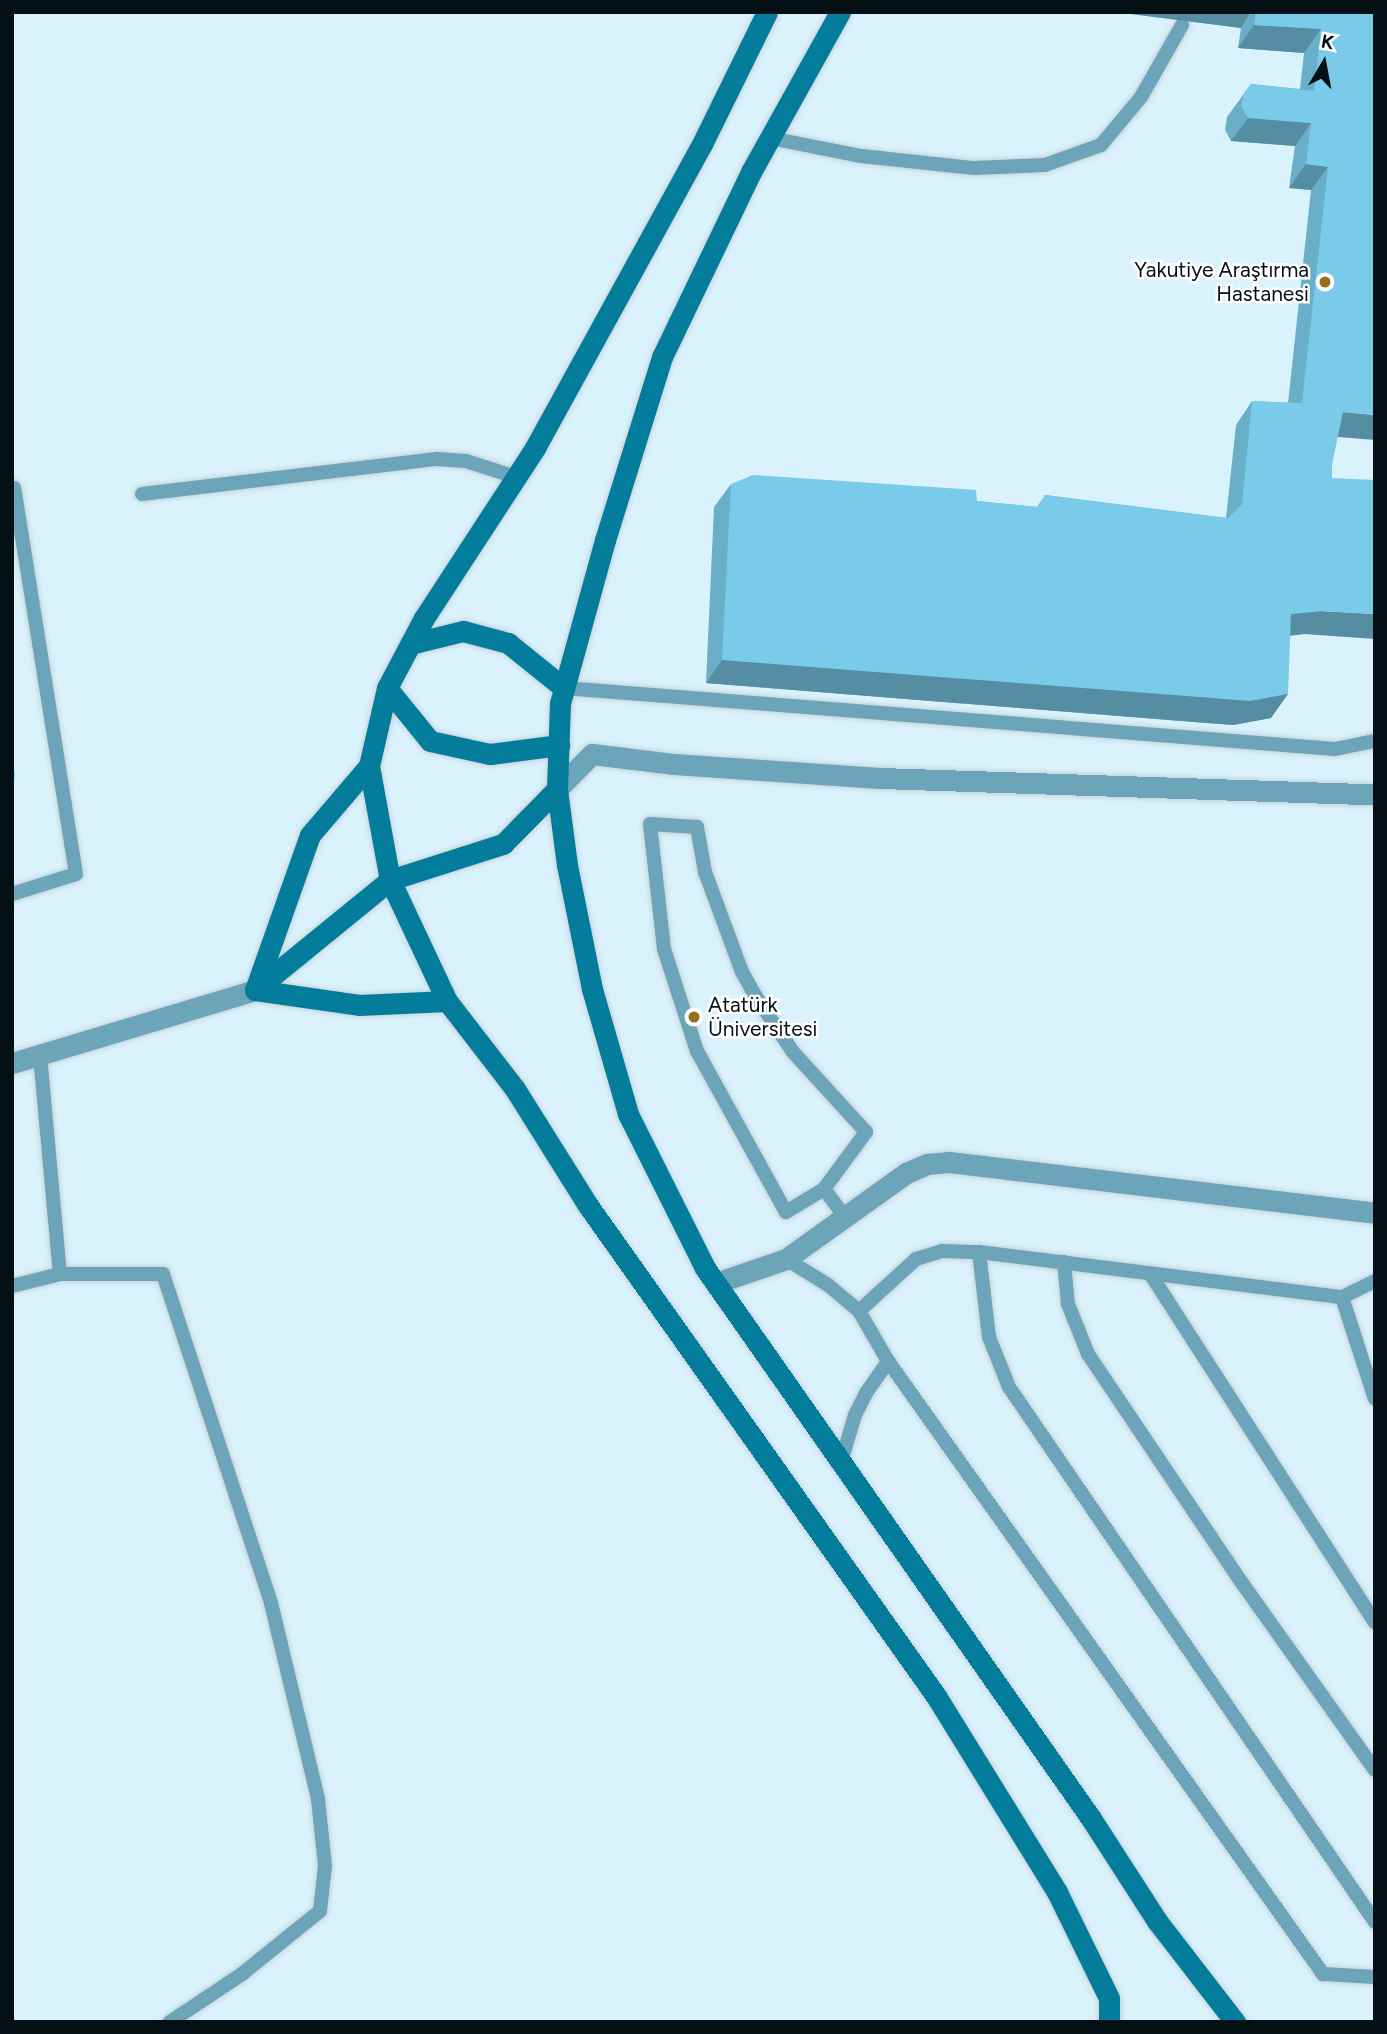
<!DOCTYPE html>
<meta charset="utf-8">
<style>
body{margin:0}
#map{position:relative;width:1387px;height:2034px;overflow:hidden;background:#ebf8fe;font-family:Figtree,sans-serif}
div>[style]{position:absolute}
.built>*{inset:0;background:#d9f2fc}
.roads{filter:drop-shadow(0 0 2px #c6d3d9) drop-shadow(0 0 2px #c6d3d9)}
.lane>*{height:14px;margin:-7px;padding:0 7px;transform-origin:7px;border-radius:7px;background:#6ca4ba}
.street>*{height:21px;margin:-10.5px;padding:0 10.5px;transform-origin:10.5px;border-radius:10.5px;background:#6ca4ba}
.secondary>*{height:21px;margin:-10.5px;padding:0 10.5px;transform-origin:10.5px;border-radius:10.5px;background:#047c9c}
.wall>*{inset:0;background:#69afc8}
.shaded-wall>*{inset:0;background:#558ea3}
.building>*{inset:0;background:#7acbe9}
.dots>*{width:19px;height:19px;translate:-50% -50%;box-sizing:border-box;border:4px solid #fff;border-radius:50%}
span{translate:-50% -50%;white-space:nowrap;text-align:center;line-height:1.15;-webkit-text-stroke:5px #fff;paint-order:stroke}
.poi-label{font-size:21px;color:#051014}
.right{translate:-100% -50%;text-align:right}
.left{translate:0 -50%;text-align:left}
.frame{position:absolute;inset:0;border:14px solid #051014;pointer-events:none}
.north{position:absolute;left:1289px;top:28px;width:70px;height:70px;-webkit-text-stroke:5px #fff;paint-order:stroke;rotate:10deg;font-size:19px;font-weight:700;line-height:28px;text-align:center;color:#051014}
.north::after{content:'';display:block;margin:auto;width:24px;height:32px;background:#051014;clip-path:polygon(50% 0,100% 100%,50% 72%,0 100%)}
</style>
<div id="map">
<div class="built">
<div style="clip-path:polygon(12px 12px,1375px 12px,1375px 2022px,12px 2022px)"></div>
</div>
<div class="roads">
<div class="lane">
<div style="left:770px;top:138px;width:93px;rotate:11.2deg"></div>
<div style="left:861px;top:156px;width:114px;rotate:6.1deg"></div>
<div style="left:974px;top:168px;width:71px;rotate:-2.4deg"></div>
<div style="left:1045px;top:165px;width:59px;rotate:-19.7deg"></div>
<div style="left:1101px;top:145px;width:62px;rotate:-50.2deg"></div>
<div style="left:1141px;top:97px;width:83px;rotate:-60.3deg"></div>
<div style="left:142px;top:494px;width:297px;rotate:-6.8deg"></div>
<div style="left:437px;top:459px;width:29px;rotate:4deg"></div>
<div style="left:466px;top:461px;width:52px;rotate:17.7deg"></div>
<div style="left:564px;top:688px;width:773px;rotate:4.52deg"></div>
<div style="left:1335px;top:749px;width:41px;rotate:-11.3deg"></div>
<div style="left:12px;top:894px;width:67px;rotate:-17.4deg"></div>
<div style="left:76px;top:874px;width:391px;rotate:-99.1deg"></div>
<div style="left:40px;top:1055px;width:220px;rotate:84.8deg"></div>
<div style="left:824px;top:1189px;width:71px;rotate:-53.6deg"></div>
<div style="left:866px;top:1132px;width:108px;rotate:-132.4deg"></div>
<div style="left:793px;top:1052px;width:66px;rotate:-123.9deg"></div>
<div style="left:756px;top:997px;width:29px;rotate:-119deg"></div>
<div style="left:742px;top:972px;width:107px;rotate:-110.3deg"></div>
<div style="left:705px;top:872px;width:46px;rotate:-100.1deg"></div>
<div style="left:697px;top:827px;width:47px;rotate:-176.3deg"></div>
<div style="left:650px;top:824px;width:126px;rotate:83.6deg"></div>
<div style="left:664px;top:949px;width:107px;rotate:72.1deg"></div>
<div style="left:697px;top:1051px;width:184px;rotate:61.1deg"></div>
<div style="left:786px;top:1212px;width:44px;rotate:-31.2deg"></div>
<div style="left:824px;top:1189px;width:35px;rotate:53deg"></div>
<div style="left:979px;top:1252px;width:86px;rotate:83.3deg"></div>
<div style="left:989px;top:1337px;width:54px;rotate:68.2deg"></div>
<div style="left:1009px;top:1387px;width:648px;rotate:55.62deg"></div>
<div style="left:786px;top:1259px;width:49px;rotate:31.8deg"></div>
<div style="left:828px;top:1285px;width:40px;rotate:40deg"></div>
<div style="left:859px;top:1311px;width:77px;rotate:-42.4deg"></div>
<div style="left:916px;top:1259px;width:27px;rotate:-17deg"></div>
<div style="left:942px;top:1251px;width:37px;rotate:2deg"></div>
<div style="left:979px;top:1252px;width:366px;rotate:7.1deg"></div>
<div style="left:1064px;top:1262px;width:42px;rotate:84.6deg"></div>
<div style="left:1068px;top:1304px;width:54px;rotate:68.2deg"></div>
<div style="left:1088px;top:1354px;width:276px;rotate:56.1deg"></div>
<div style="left:1242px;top:1583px;width:229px;rotate:54.6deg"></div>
<div style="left:1151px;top:1275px;width:413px;rotate:57.2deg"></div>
<div style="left:1375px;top:1281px;width:37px;rotate:154deg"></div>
<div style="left:1342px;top:1297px;width:107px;rotate:72.1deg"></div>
<div style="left:12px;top:1286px;width:49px;rotate:-14deg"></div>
<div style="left:60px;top:1274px;width:103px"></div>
<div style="left:163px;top:1274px;width:346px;rotate:71.8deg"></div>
<div style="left:271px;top:1603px;width:202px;rotate:76.5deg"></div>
<div style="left:318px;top:1799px;width:67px;rotate:84deg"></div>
<div style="left:325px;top:1866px;width:45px;rotate:96.3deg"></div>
<div style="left:320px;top:1911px;width:100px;rotate:141.1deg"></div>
<div style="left:242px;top:1974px;width:87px;rotate:146.3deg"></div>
<div style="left:859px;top:1311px;width:58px;rotate:59.9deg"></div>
<div style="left:841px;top:1462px;width:49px;rotate:-73.4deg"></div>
<div style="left:855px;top:1415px;width:25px;rotate:-63deg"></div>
<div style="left:866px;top:1393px;width:39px;rotate:-55deg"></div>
<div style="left:888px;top:1361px;width:752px;rotate:54.64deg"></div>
<div style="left:1323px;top:1974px;width:52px;rotate:3.3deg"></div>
</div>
<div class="street">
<div style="left:557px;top:789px;width:49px;rotate:-45deg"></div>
<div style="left:592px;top:754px;width:83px;rotate:7deg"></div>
<div style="left:674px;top:764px;width:206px;rotate:3.9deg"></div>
<div style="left:880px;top:778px;width:495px;rotate:1.9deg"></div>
<div style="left:12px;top:1063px;width:254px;rotate:-16.7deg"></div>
<div style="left:716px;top:1283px;width:74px;rotate:-18.9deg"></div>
<div style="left:786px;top:1259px;width:148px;rotate:-35.6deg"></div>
<div style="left:906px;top:1173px;width:23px;rotate:-23deg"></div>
<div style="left:927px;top:1164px;width:22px;rotate:-5deg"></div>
<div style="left:949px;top:1162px;width:429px;rotate:6.8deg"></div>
</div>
<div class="secondary">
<div style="left:767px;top:12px;width:147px;rotate:116.2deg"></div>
<div style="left:702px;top:144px;width:347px;rotate:118.8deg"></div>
<div style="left:535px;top:448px;width:203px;rotate:123.1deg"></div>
<div style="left:424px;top:618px;width:79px;rotate:117.9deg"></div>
<div style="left:387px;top:688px;width:80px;rotate:103deg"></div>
<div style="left:369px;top:766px;width:116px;rotate:79.6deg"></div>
<div style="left:390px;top:880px;width:134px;rotate:64.8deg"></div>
<div style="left:447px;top:1001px;width:111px;rotate:52.3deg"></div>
<div style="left:515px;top:1089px;width:136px;rotate:57.9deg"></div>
<div style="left:587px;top:1204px;width:603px;rotate:54.65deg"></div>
<div style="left:936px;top:1696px;width:230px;rotate:58.3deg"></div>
<div style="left:1057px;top:1892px;width:118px;rotate:63.9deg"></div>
<div style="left:1109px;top:1998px;width:24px;rotate:90deg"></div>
<div style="left:840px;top:12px;width:183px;rotate:119.1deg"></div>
<div style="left:751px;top:172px;width:205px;rotate:115.7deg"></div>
<div style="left:662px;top:357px;width:192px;rotate:107.3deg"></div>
<div style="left:605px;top:540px;width:169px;rotate:105.4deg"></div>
<div style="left:560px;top:703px;width:86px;rotate:92deg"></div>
<div style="left:557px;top:789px;width:77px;rotate:82.5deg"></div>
<div style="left:567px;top:865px;width:126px;rotate:78.6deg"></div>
<div style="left:592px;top:989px;width:130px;rotate:73.9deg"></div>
<div style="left:628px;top:1114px;width:172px;rotate:63.4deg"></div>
<div style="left:705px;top:1268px;width:671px;rotate:54.96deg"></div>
<div style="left:1090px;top:1817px;width:124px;rotate:57.2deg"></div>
<div style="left:1157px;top:1921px;width:128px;rotate:52.3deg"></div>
<div style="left:410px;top:644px;width:55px;rotate:-13.8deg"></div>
<div style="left:463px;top:631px;width:47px;rotate:14.9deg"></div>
<div style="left:508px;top:643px;width:72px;rotate:38.8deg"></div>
<div style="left:387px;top:688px;width:68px;rotate:50.9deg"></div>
<div style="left:430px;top:741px;width:61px;rotate:12.2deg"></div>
<div style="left:490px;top:754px;width:70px;rotate:-7.4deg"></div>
<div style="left:255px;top:990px;width:174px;rotate:-39.2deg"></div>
<div style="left:390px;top:880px;width:119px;rotate:-17.7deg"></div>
<div style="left:503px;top:844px;width:77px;rotate:-45.5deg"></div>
<div style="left:255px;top:990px;width:164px;rotate:-70.5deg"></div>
<div style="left:310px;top:835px;width:91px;rotate:-49.5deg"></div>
<div style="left:255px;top:990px;width:105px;rotate:8.2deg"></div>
<div style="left:359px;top:1005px;width:88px;rotate:-2.6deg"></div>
</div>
</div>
<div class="wall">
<div style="clip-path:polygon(1123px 12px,1375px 12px,1337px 437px,1332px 464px,1304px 634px,1290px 636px,1271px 718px,1233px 725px,706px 683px,714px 507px,731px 484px,977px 501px,1037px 507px,1045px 495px,1226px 518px,1236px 425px,1252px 401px,1288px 403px,1311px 190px,1289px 188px,1295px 146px,1231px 141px,1225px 130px,1227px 117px,1251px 84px,1300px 89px,1304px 53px,1238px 48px,1241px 28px,1123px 13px)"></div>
</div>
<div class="shaded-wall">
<div style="clip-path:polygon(1124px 12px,1251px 12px,1241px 28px,1123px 13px)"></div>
<div style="clip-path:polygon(1254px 25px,1321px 29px,1304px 53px,1238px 48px)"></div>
<div style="clip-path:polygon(1248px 118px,1311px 123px,1295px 146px,1231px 141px)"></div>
<div style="clip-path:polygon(1306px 164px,1328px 167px,1311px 190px,1289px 188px)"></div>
<div style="clip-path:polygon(1343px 412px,1375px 415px,1375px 440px,1326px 436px)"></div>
<div style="clip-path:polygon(1320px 611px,1375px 614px,1375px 639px,1304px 634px,1274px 637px,1291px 614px)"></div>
<div style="clip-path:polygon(722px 660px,1288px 694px,1271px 718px,1233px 725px,706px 683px)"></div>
</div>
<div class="building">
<div style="clip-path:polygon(1256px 12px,1375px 12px,1375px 415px,1343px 412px,1332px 464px,1332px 478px,1375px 480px,1375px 614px,1320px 611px,1291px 614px,1288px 694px,1250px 701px,722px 660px,731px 484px,753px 475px,976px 490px,977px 501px,1038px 507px,1045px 495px,1228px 518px,1242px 504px,1252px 401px,1302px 403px,1328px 167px,1306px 164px,1311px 123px,1248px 118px,1241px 106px,1244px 93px,1251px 84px,1314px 91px,1321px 29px,1254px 25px)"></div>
<div style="clip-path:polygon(12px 766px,15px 773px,12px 800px)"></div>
</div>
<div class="dots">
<div style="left:1325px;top:282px;background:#947019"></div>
<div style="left:694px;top:1017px;background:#947019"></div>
</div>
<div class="poi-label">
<span class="right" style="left:1309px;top:282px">Yakutiye Araştırma<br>Hastanesi</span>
<span class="left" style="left:708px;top:1017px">Atatürk<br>Üniversitesi</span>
</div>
<div class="frame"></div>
<div class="north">K</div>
</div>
